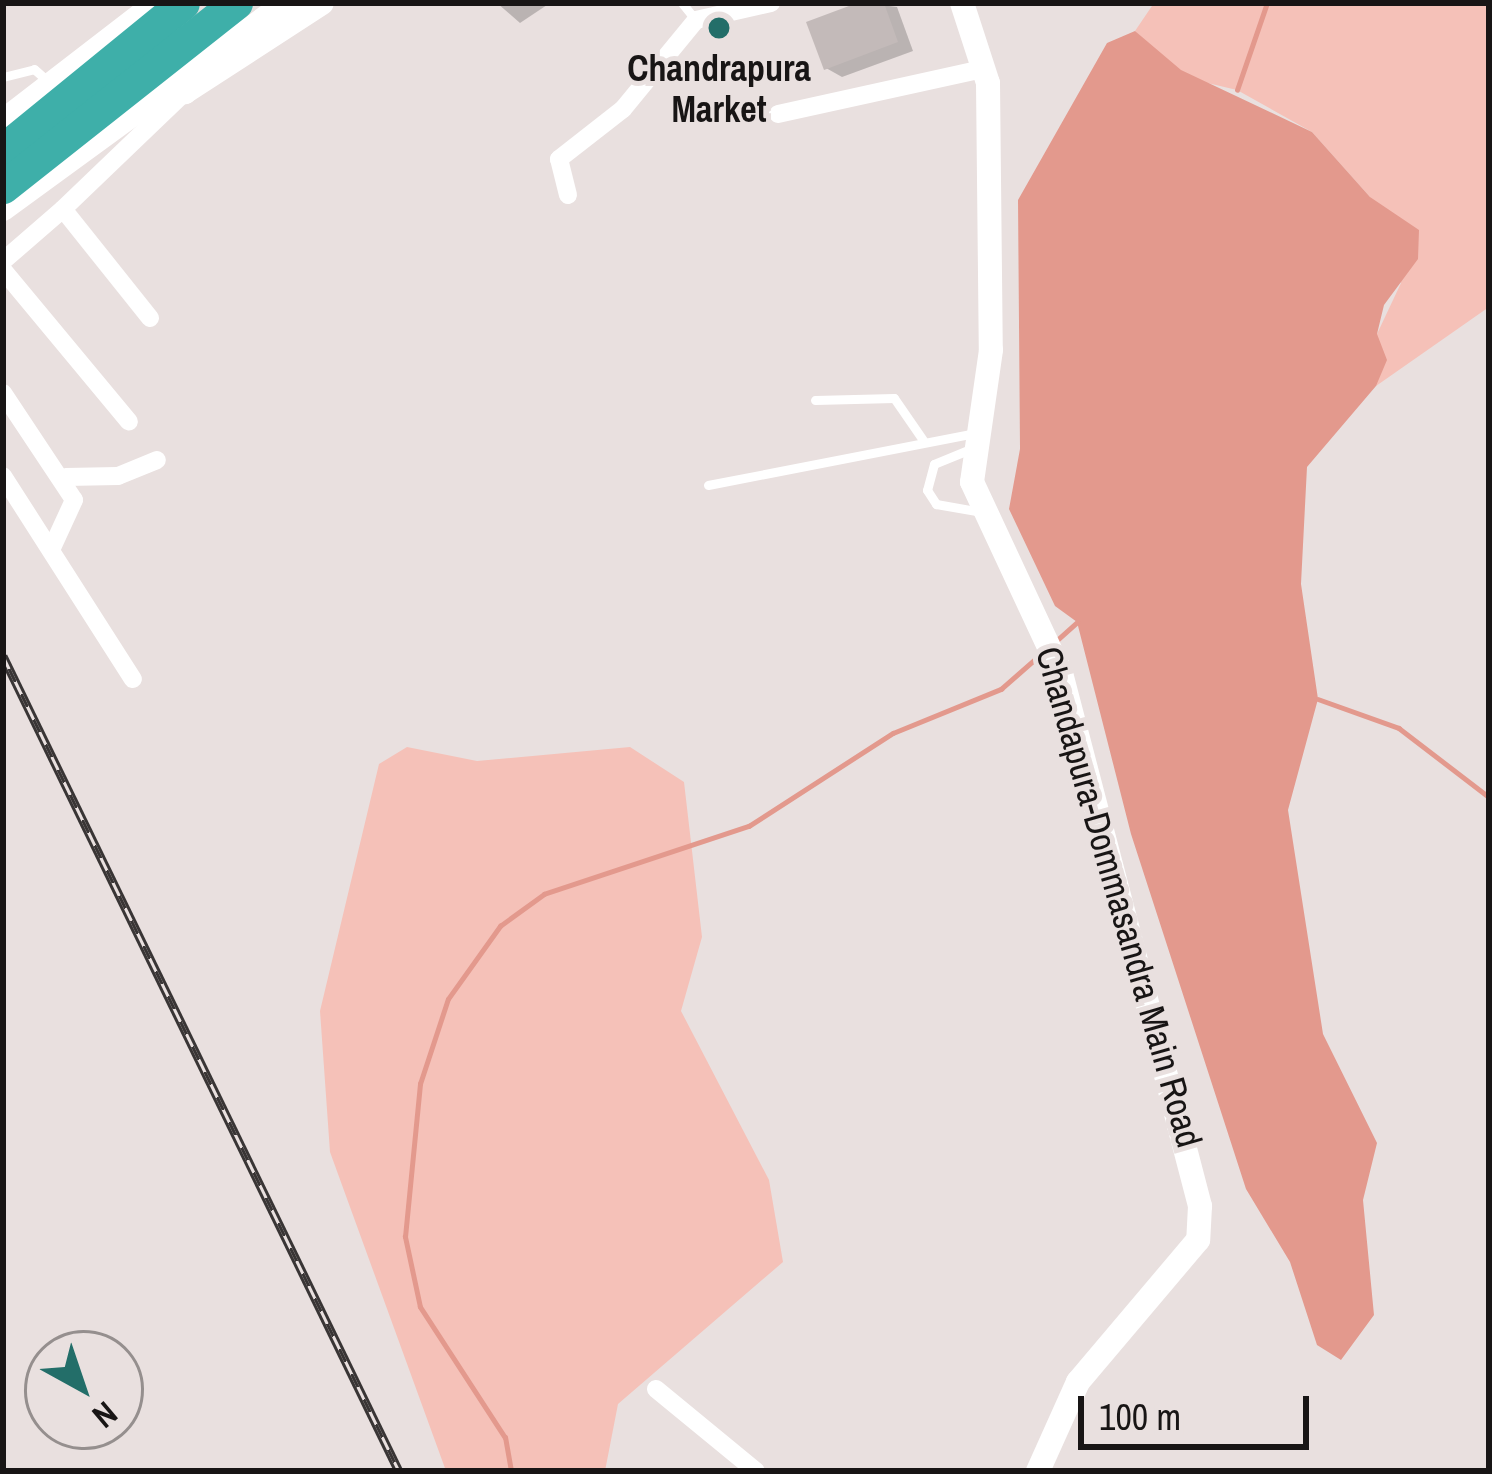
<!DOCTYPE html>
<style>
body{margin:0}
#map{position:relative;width:1492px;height:1474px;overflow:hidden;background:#e9e0df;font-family:"Archivo Narrow",sans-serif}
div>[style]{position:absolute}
.green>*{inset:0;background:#f5c1b8}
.water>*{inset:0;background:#e3998d}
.shadow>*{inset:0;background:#0003}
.stream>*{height:4.5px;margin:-2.25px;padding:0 2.25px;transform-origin:2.25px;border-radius:2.25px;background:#e3998d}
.building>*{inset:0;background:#c3bab9}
.lane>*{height:9px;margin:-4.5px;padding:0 4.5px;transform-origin:4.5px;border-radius:4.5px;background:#fff}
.street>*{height:18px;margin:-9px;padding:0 9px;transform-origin:9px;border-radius:9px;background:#fff}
.secondary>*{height:24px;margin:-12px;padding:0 12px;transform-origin:12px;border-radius:12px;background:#fff}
.highway>*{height:33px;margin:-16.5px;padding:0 16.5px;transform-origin:16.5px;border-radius:16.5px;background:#3eafa9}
.rail>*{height:9px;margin-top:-4.5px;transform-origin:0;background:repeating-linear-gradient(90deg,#e9e0df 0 14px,#393535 0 28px);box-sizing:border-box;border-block:3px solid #393535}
.dots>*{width:33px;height:33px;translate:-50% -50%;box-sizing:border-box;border:6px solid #e9e0df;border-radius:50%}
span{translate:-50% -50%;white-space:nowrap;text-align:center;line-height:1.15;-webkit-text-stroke:10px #e9e0df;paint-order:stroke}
.poi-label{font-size:36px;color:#181515;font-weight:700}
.street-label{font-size:36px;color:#181515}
.frame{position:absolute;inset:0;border:6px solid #181515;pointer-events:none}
.north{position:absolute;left:24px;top:1330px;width:120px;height:120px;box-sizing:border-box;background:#e9e0df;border:3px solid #958f8e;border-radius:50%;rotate:140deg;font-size:33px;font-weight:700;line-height:48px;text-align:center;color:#181515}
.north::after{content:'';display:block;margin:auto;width:42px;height:54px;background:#236e69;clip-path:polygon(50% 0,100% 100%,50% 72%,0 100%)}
.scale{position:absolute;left:1078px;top:1396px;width:231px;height:54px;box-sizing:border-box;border:6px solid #181515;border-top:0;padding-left:15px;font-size:36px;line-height:42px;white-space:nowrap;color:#181515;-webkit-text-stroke:9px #e9e0df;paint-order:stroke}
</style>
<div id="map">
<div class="green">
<div style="clip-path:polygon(1154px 3px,1489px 3px,1489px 307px,1376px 386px,1377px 334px,1401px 283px,1370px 197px,1312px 132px,1237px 90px,1178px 76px,1135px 31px)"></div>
<div style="clip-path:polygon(407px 747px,477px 761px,630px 747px,684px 782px,702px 937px,681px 1011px,769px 1180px,783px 1262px,618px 1404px,605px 1471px,446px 1471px,330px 1152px,320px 1011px,379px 764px)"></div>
</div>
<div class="water">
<div style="clip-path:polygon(1135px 31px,1181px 70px,1312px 132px,1370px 197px,1419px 230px,1418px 259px,1384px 305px,1377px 334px,1387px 360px,1376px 386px,1307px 467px,1301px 584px,1318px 699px,1288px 810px,1323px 1034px,1377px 1143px,1363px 1200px,1374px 1315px,1341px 1360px,1317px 1345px,1290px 1262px,1246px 1189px,1131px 834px,1077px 622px,1055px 606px,1009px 509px,1020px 449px,1018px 200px,1107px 43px)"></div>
</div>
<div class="shadow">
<div style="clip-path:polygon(497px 3px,550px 3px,520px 23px)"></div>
<div style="clip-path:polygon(866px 3px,897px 7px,913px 51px,842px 77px,826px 68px)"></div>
</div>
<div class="stream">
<div style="left:1237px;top:90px;width:92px;rotate:-71deg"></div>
<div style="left:1055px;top:642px;width:30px;rotate:-42deg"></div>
<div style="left:1318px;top:699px;width:86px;rotate:19.7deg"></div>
<div style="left:1399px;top:728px;width:113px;rotate:37.5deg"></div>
<div style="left:511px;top:1471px;width:34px;rotate:-100deg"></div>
<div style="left:505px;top:1438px;width:156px;rotate:-123deg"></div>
<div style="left:420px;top:1307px;width:72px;rotate:-102.1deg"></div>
<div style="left:405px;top:1237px;width:154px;rotate:-84.4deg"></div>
<div style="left:420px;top:1084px;width:89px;rotate:-71.8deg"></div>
<div style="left:448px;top:999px;width:90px;rotate:-54.5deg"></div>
<div style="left:500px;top:926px;width:54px;rotate:-36deg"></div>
<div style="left:544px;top:894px;width:216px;rotate:-18.4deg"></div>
<div style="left:749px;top:826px;width:171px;rotate:-32.9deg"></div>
<div style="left:893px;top:733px;width:117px;rotate:-22.2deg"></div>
<div style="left:1001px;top:689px;width:55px;rotate:-41.3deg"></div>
</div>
<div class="building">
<div style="clip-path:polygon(857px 3px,884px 3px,898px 42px,824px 70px,806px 22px)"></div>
</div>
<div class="lane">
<div style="left:682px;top:3px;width:22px;rotate:51deg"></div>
<div style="left:3px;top:77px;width:32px;rotate:-14deg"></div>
<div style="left:34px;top:69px;width:21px;rotate:41deg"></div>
<div style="left:815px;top:400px;width:79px;rotate:-1.5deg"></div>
<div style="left:894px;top:398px;width:51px;rotate:55.4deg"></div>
<div style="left:973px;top:448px;width:42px;rotate:157.7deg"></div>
<div style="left:934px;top:464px;width:27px;rotate:105deg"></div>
<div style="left:927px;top:490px;width:17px;rotate:57deg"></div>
<div style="left:936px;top:504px;width:47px;rotate:9.9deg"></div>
<div style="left:708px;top:485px;width:273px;rotate:-11deg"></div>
</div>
<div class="street">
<div style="left:778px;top:114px;width:210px;rotate:-12.4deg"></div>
<div style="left:568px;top:195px;width:37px;rotate:-104deg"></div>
<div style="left:559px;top:159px;width:81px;rotate:-38deg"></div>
<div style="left:623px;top:109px;width:115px;rotate:-50.6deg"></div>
<div style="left:696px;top:20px;width:77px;rotate:-12.8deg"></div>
<div style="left:3px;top:261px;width:79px;rotate:-40.9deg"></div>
<div style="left:3px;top:270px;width:197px;rotate:50.3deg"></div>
<div style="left:150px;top:318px;width:139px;rotate:-128.6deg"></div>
<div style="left:63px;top:209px;width:169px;rotate:-43.8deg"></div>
<div style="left:3px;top:393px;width:128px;rotate:56.4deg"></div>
<div style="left:74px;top:500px;width:55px;rotate:114.7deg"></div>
<div style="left:3px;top:476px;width:241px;rotate:57.4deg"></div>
<div style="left:66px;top:477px;width:52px;rotate:-1.1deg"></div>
<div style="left:118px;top:476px;width:42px;rotate:-22.3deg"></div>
<div style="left:656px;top:1389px;width:129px;rotate:39.4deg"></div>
</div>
<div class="secondary">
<div style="left:962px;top:3px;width:84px;rotate:72deg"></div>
<div style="left:988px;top:83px;width:267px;rotate:89.4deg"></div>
<div style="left:991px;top:350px;width:133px;rotate:98.2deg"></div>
<div style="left:972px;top:482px;width:211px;rotate:65deg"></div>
<div style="left:1061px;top:673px;width:551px;rotate:75.38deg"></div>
<div style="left:1200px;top:1206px;width:34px;rotate:93deg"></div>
<div style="left:1198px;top:1240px;width:186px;rotate:130.2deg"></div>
<div style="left:1078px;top:1382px;width:98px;rotate:114.2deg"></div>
<div style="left:153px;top:95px;width:32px;rotate:-5deg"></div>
<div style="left:185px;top:92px;width:163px;rotate:-33deg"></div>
<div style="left:3px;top:121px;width:193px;rotate:-37.6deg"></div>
<div style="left:3px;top:209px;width:349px;rotate:-36.1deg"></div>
</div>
<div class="highway">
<div style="left:3px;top:150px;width:232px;rotate:-39.2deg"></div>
<div style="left:3px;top:187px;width:297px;rotate:-38.3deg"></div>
</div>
<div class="rail">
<div style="left:3px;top:656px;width:906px;rotate:64.09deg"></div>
</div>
<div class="dots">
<div style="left:719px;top:28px;background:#236e69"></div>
</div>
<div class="poi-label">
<span style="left:719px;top:89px">Chandrapura<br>Market</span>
</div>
<div class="street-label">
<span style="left:1119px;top:897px;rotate:74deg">Chandapura-Dommasandra Main Road</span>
</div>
<div class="frame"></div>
<div class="north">N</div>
<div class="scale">100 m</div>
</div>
